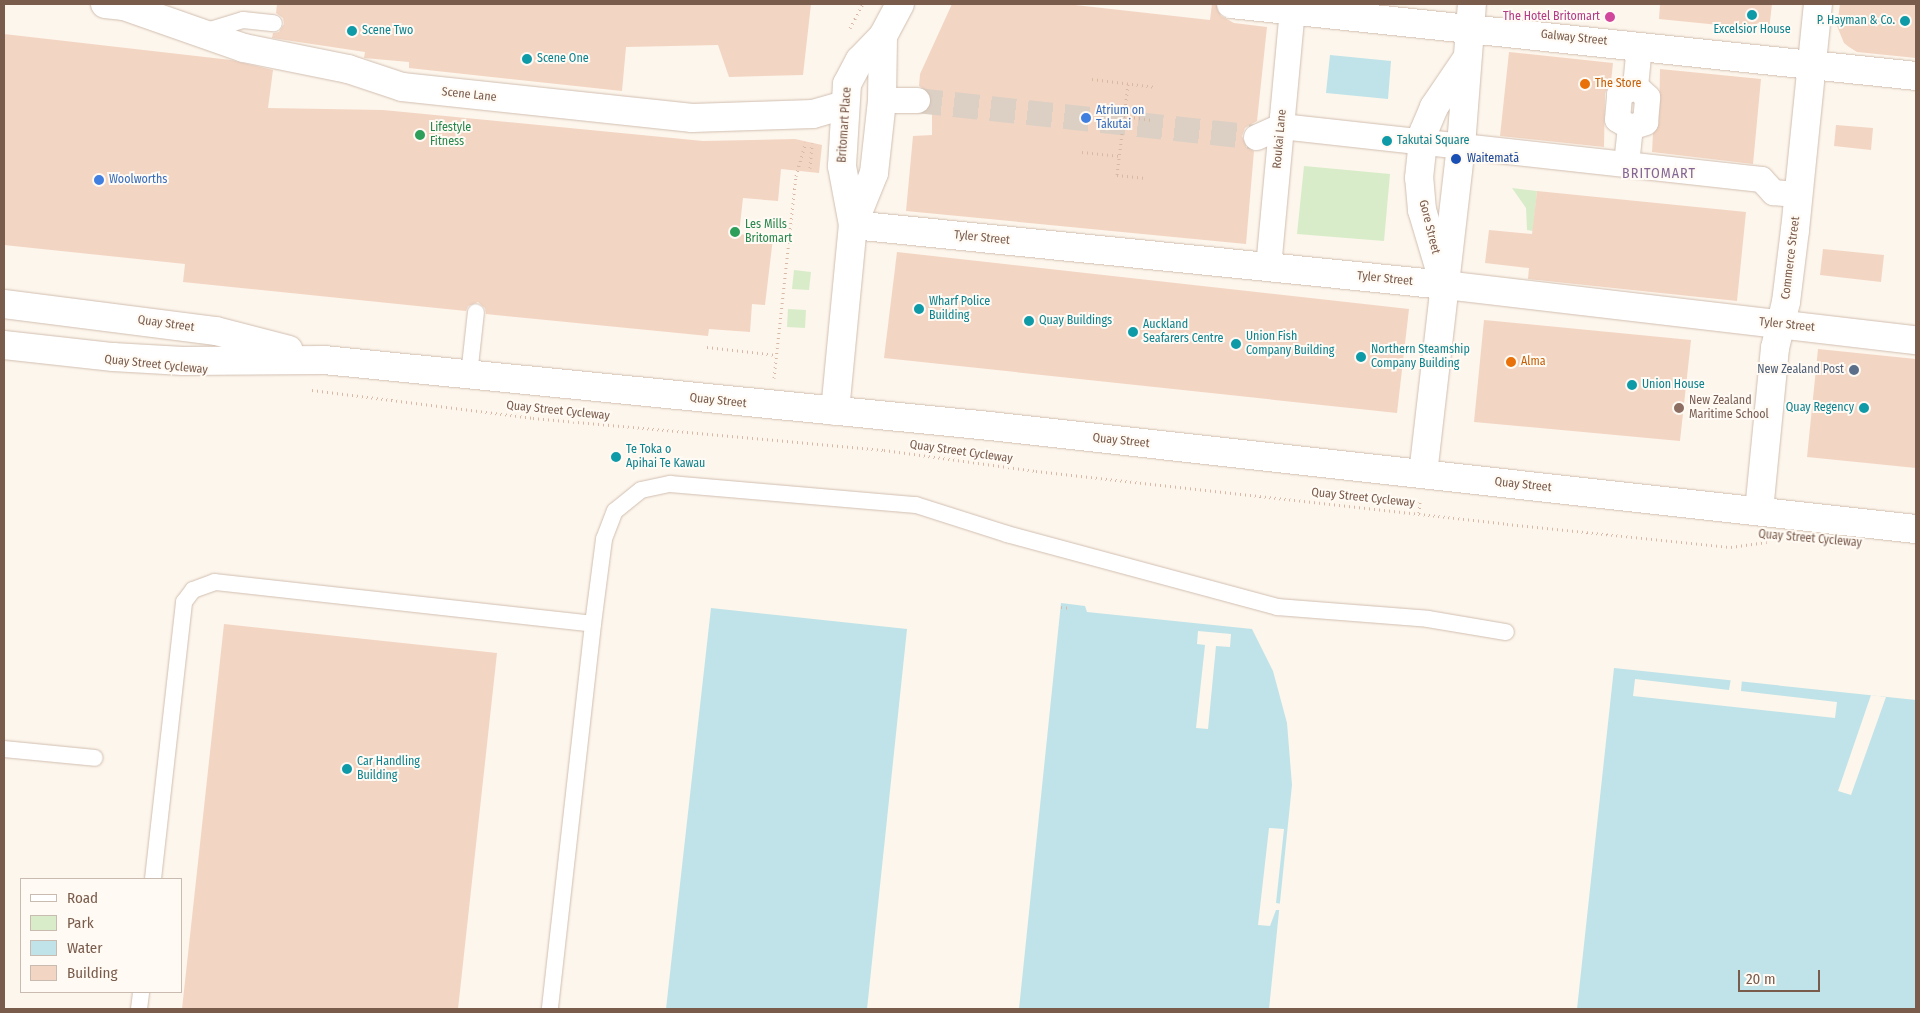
<!DOCTYPE html>
<meta charset="utf-8">
<style>
body{margin:0}
#map{position:relative;width:1920px;height:1013px;overflow:hidden;background:#fdf6ec;font-family:"Fira Sans Condensed",sans-serif}
div>[style]{position:absolute}
.green>*{inset:0;background:#d8ecc9}
.water>*{inset:0;background:#bfe3e8}
.pier>*{inset:0;background:#fdf6ec}
.building>*{inset:0;background:#f3d5c3}
.pedestrian-tunnel>*{height:25px;margin-top:-12.5px;transform-origin:0;background:repeating-linear-gradient(90deg,#dcd0c4 0 25px,transparent 0 37px)}
.path>*{height:3px;margin-top:-1.5px;transform-origin:0;background:repeating-linear-gradient(90deg,#d9b8a5 0 1px,transparent 0 5px)}
.roads{filter:drop-shadow(0 0 1px #d1beb0) drop-shadow(0 0 1px #d1beb0)}
.service>*{height:16px;margin:-8px;padding:0 8px;transform-origin:8px;border-radius:8px;background:#fff}
.pedestrian>*{height:25px;margin:-12.5px;padding:0 12.5px;transform-origin:12.5px;border-radius:12.5px;background:#fff}
.minor>*{height:28px;margin:-14px;padding:0 14px;transform-origin:14px;border-radius:14px;background:#fff}
.tertiary>*{height:28px;margin:-14px;padding:0 14px;transform-origin:14px;border-radius:14px;background:#fff}
.secondary>*{height:28px;margin:-14px;padding:0 14px;transform-origin:14px;border-radius:14px;background:#fff}
.dots>*{width:14px;height:14px;translate:-50% -50%;box-sizing:border-box;border:2px solid #fffaf3;border-radius:50%}
span{translate:-50% -50%;white-space:nowrap;text-align:center;line-height:1.15;-webkit-text-stroke:4px #fffaf3;paint-order:stroke}
.hotel-label{font-size:12px;color:#b23c85}
.right{translate:-100% -50%;text-align:right}
.culture-label{font-size:12px;color:#0d838f}
.left{translate:0 -50%;text-align:left}
.street-label{font-size:12px;color:#7a5c4d}
.food-label{font-size:12px;color:#c56008}
.shop-label{font-size:12px;color:#366cbe}
.leisure-label{font-size:12px;color:#27864d}
.transit-label{font-size:12px;color:#164399}
.service-label{font-size:12px;color:#4e5e75}
.education-label{font-size:12px;color:#785e54}
.neighbourhood-label{font-size:14px;color:#846695;letter-spacing:1px}
.frame{position:absolute;inset:0;border:5px solid #7a5c4d;pointer-events:none}
.legend{position:absolute;left:20px;top:878px;width:162px;height:115px;box-sizing:border-box;background:#fffaf3;border:1px solid #cabbb1;margin:0;padding:6px 9px;list-style:none;font-size:15px;color:#7a5c4d}
.legend li{display:flex;align-items:center;gap:10px;height:25px}
.legend b{width:25px;border:1px solid #cabbb1}
.scale{position:absolute;left:1738px;top:970px;width:82px;height:22px;box-sizing:border-box;border:2px solid #7a5c4d;border-top:0;padding-left:6px;font-size:15px;line-height:18px;white-space:nowrap;color:#7a5c4d;-webkit-text-stroke:4px #fffaf3;paint-order:stroke}
</style>
<div id="map">
<div class="green">
<div style="clip-path:polygon(1304px 166px,1390px 174px,1384px 241px,1297px 234px)"></div>
<div style="clip-path:polygon(1512px 188px,1537px 191px,1533px 231px,1527px 230px,1526px 208px)"></div>
<div style="clip-path:polygon(794px 270px,811px 272px,809px 290px,792px 289px)"></div>
<div style="clip-path:polygon(788px 309px,806px 310px,805px 328px,787px 327px)"></div>
</div>
<div class="water">
<div style="clip-path:polygon(1330px 55px,1391px 61px,1388px 99px,1326px 93px)"></div>
<div style="clip-path:polygon(1061px 603px,1085px 606px,1087px 612px,1252px 629px,1273px 671px,1287px 723px,1292px 785px,1269px 1009px,1019px 1009px)"></div>
<div style="clip-path:polygon(711px 608px,907px 629px,867px 1009px,666px 1009px)"></div>
<div style="clip-path:polygon(1614px 668px,1916px 700px,1916px 1009px,1577px 1009px)"></div>
</div>
<div class="pier">
<div style="clip-path:polygon(1198px 631px,1231px 634px,1230px 647px,1216px 646px,1208px 729px,1196px 728px,1205px 645px,1197px 644px)"></div>
<div style="clip-path:polygon(1731px 678px,1742px 679px,1741px 691px,1837px 702px,1835px 718px,1633px 696px,1635px 679px,1729px 690px)"></div>
<div style="clip-path:polygon(1871px 695px,1886px 697px,1851px 795px,1838px 791px)"></div>
<div style="clip-path:polygon(1269px 828px,1284px 829px,1276px 903px,1282px 904px,1282px 910px,1276px 910px,1270px 926px,1258px 925px)"></div>
</div>
<div class="building">
<div style="clip-path:polygon(277px 4px,811px 4px,803px 75px,729px 77px,718px 45px,626px 47px,622px 91px,409px 68px,409px 62px,364px 58px,365px 52px,272px 38px,273px 33px,279px 32px,284px 24px,283px 18px,276px 13px)"></div>
<div style="clip-path:polygon(952px 4px,1066px 4px,1210px 20px,1212px 4px,1216px 4px,1221px 16px,1234px 23px,1267px 27px,1257px 121px,1245px 128px,1242px 136px,1247px 148px,1254px 151px,1246px 244px,906px 211px,913px 136px,932px 135px,932px 109px,928px 108px,931px 100px,929px 92px,919px 86px,920px 74px)"></div>
<div style="clip-path:polygon(1660px 4px,1772px 4px,1769px 30px,1659px 19px)"></div>
<div style="clip-path:polygon(1840px 4px,1916px 4px,1916px 58px,1857px 52px,1849px 47px,1844px 43px,1837px 26px)"></div>
<div style="clip-path:polygon(4px 34px,231px 60px,273px 70px,268px 108px,383px 110px,703px 141px,795px 139px,822px 145px,819px 173px,781px 169px,778px 201px,743px 198px,739px 234px,773px 238px,765px 305px,752px 304px,750px 332px,709px 329px,708px 336px,688px 334px,486px 314px,485px 308px,478px 302px,468px 306px,466px 311px,183px 282px,185px 264px,4px 245px)"></div>
<div style="clip-path:polygon(1509px 52px,1613px 63px,1611px 82px,1605px 93px,1604px 147px,1500px 136px)"></div>
<div style="clip-path:polygon(1660px 69px,1761px 79px,1753px 164px,1652px 152px,1653px 133px,1659px 123px)"></div>
<div style="clip-path:polygon(1836px 125px,1873px 128px,1871px 150px,1834px 146px)"></div>
<div style="clip-path:polygon(1537px 191px,1746px 212px,1737px 301px,1528px 279px,1529px 268px,1485px 263px,1489px 230px,1532px 234px)"></div>
<div style="clip-path:polygon(1823px 249px,1884px 255px,1881px 282px,1820px 275px)"></div>
<div style="clip-path:polygon(897px 252px,1409px 309px,1397px 413px,884px 358px)"></div>
<div style="clip-path:polygon(1484px 320px,1691px 340px,1680px 441px,1474px 422px)"></div>
<div style="clip-path:polygon(1818px 349px,1916px 359px,1916px 468px,1807px 457px)"></div>
<div style="clip-path:polygon(224px 624px,497px 653px,458px 1009px,182px 1009px)"></div>
</div>
<div class="pedestrian-tunnel">
<div style="left:917px;top:100px;width:341px;rotate:6.2deg"></div>
</div>
<div class="path">
<div style="left:850px;top:28px;width:27px;rotate:-62deg"></div>
<div style="left:1092px;top:79px;width:64px;rotate:7.1deg"></div>
<div style="left:1128px;top:84px;width:92px;rotate:96.9deg"></div>
<div style="left:1117px;top:175px;width:29px;rotate:6deg"></div>
<div style="left:1124px;top:116px;width:28px;rotate:8deg"></div>
<div style="left:1082px;top:152px;width:37px;rotate:6deg"></div>
<div style="left:810px;top:168px;width:25px;rotate:-85deg"></div>
<div style="left:707px;top:347px;width:69px;rotate:6.6deg"></div>
<div style="left:774px;top:378px;width:203px;rotate:-83.8deg"></div>
<div style="left:796px;top:176px;width:35px;rotate:-74deg"></div>
<div style="left:312px;top:390px;width:223px;rotate:7.2deg"></div>
<div style="left:533px;top:418px;width:352px;rotate:5.2deg"></div>
<div style="left:884px;top:450px;width:153px;rotate:7.9deg"></div>
<div style="left:1036px;top:471px;width:474px;rotate:6.4deg"></div>
<div style="left:1507px;top:524px;width:225px;rotate:5.9deg"></div>
<div style="left:1731px;top:547px;width:36px;rotate:-8deg"></div>
<div style="left:1419px;top:513px;width:12px;rotate:-85deg"></div>
<div style="left:1061px;top:607px;width:10px;rotate:6deg"></div>
</div>
<div class="roads">
<div class="service">
<div style="left:204px;top:32px;width:41px;rotate:-17.1deg"></div>
<div style="left:243px;top:20px;width:31px;rotate:6deg"></div>
<div style="left:469px;top:375px;width:63px;rotate:-83.7deg"></div>
<div style="left:593px;top:624px;width:86px;rotate:-82.6deg"></div>
<div style="left:604px;top:539px;width:30px;rotate:-69deg"></div>
<div style="left:615px;top:511px;width:33px;rotate:-39deg"></div>
<div style="left:641px;top:490px;width:30px;rotate:-12deg"></div>
<div style="left:670px;top:484px;width:247px;rotate:4.9deg"></div>
<div style="left:916px;top:505px;width:96px;rotate:17.7deg"></div>
<div style="left:1007px;top:534px;width:280px;rotate:15.1deg"></div>
<div style="left:1277px;top:607px;width:151px;rotate:4.5deg"></div>
<div style="left:1428px;top:619px;width:79px;rotate:9.5deg"></div>
<div style="left:4px;top:749px;width:91px;rotate:5.6deg"></div>
<div style="left:153px;top:879px;width:279px;rotate:-83.6deg"></div>
<div style="left:184px;top:602px;width:15px;rotate:-53deg"></div>
<div style="left:193px;top:590px;width:23px;rotate:-20deg"></div>
<div style="left:215px;top:582px;width:380px;rotate:6.3deg"></div>
<div style="left:593px;top:624px;width:387px;rotate:96.4deg"></div>
<div style="left:139px;top:1009px;width:17px;rotate:-83deg"></div>
</div>
<div class="pedestrian">
<div style="left:882px;top:100px;width:35px"></div>
<div style="left:1630px;top:127px;width:15px;rotate:-148deg"></div>
<div style="left:1617px;top:119px;width:25px;rotate:-85deg"></div>
<div style="left:1619px;top:94px;width:18px;rotate:-27deg"></div>
<div style="left:1256px;top:137px;width:27px;rotate:-24deg"></div>
<div style="left:1281px;top:126px;width:483px;rotate:6.3deg"></div>
<div style="left:1761px;top:179px;width:18px;rotate:47deg"></div>
<div style="left:1773px;top:192px;width:25px;rotate:5deg"></div>
<div style="left:1626px;top:164px;width:37px;rotate:-84deg"></div>
<div style="left:1630px;top:127px;width:16px;rotate:-18deg"></div>
<div style="left:1645px;top:122px;width:25px;rotate:-85deg"></div>
<div style="left:1647px;top:97px;width:16px;rotate:-137deg"></div>
<div style="left:1635px;top:86px;width:41px;rotate:-84.4deg"></div>
<div style="left:1268px;top:267px;width:258px;rotate:-84.7deg"></div>
</div>
<div class="minor">
<div style="left:105px;top:4px;width:19px;rotate:6deg"></div>
<div style="left:124px;top:6px;width:127px;rotate:19.3deg"></div>
<div style="left:244px;top:48px;width:106px;rotate:11.4deg"></div>
<div style="left:348px;top:69px;width:57px;rotate:18.4deg"></div>
<div style="left:402px;top:87px;width:292px;rotate:6.1deg"></div>
<div style="left:692px;top:118px;width:121px;rotate:-1.9deg"></div>
<div style="left:813px;top:114px;width:33px;rotate:-16deg"></div>
<div style="left:1231px;top:4px;width:689px;rotate:6deg"></div>
<div style="left:853px;top:225px;width:595px;rotate:5.79deg"></div>
<div style="left:1445px;top:285px;width:474px;rotate:6.7deg"></div>
<div style="left:1442px;top:277px;width:70px;rotate:-106.6deg"></div>
<div style="left:1422px;top:210px;width:32px;rotate:-95deg"></div>
<div style="left:1419px;top:178px;width:47px;rotate:-83.9deg"></div>
<div style="left:1424px;top:131px;width:26px;rotate:-67deg"></div>
<div style="left:1434px;top:107px;width:57px;rotate:-55.8deg"></div>
<div style="left:1423px;top:474px;width:330px;rotate:-83.4deg"></div>
<div style="left:1461px;top:146px;width:142px;rotate:-85.6deg"></div>
<div style="left:1759px;top:511px;width:164px;rotate:-84.4deg"></div>
<div style="left:1775px;top:348px;width:47px;rotate:-76.6deg"></div>
<div style="left:1786px;top:302px;width:73px;rotate:-82.9deg"></div>
<div style="left:1795px;top:230px;width:227px;rotate:-84.2deg"></div>
</div>
<div class="tertiary">
<div style="left:853px;top:225px;width:60px;rotate:-100.6deg"></div>
<div style="left:842px;top:166px;width:82px;rotate:-86.5deg"></div>
<div style="left:847px;top:84px;width:27px;rotate:-62deg"></div>
<div style="left:860px;top:60px;width:33px;rotate:-46deg"></div>
<div style="left:883px;top:36px;width:36px;rotate:-62deg"></div>
<div style="left:835px;top:411px;width:187px;rotate:-84.5deg"></div>
<div style="left:853px;top:225px;width:56px;rotate:-68deg"></div>
<div style="left:874px;top:173px;width:73px;rotate:-83.7deg"></div>
<div style="left:882px;top:100px;width:64px;rotate:-89.1deg"></div>
</div>
<div class="secondary">
<div style="left:4px;top:304px;width:214px;rotate:7.3deg"></div>
<div style="left:216px;top:331px;width:75px;rotate:14.6deg"></div>
<div style="left:4px;top:345px;width:110px;rotate:6.3deg"></div>
<div style="left:113px;top:357px;width:70px;rotate:3.3deg"></div>
<div style="left:183px;top:361px;width:141px;rotate:-0.4deg"></div>
<div style="left:324px;top:360px;width:669px;rotate:5.66deg"></div>
<div style="left:990px;top:426px;width:932px;rotate:6.35deg"></div>
</div>
</div>
<div class="dots">
<div style="left:1752px;top:15px;background:#0f9aa8"></div>
<div style="left:1610px;top:17px;background:#d1479c"></div>
<div style="left:1905px;top:21px;background:#0f9aa8"></div>
<div style="left:352px;top:31px;background:#0f9aa8"></div>
<div style="left:527px;top:59px;background:#0f9aa8"></div>
<div style="left:1585px;top:84px;background:#e8710a"></div>
<div style="left:1086px;top:118px;background:#3f7fe0"></div>
<div style="left:420px;top:135px;background:#2e9e5b"></div>
<div style="left:1387px;top:141px;background:#0f9aa8"></div>
<div style="left:1456px;top:159px;background:#1a4fb4"></div>
<div style="left:99px;top:180px;background:#3f7fe0"></div>
<div style="left:735px;top:232px;background:#2e9e5b"></div>
<div style="left:919px;top:309px;background:#0f9aa8"></div>
<div style="left:1029px;top:321px;background:#0f9aa8"></div>
<div style="left:1133px;top:332px;background:#0f9aa8"></div>
<div style="left:1236px;top:344px;background:#0f9aa8"></div>
<div style="left:1361px;top:357px;background:#0f9aa8"></div>
<div style="left:1511px;top:362px;background:#e8710a"></div>
<div style="left:1854px;top:370px;background:#5c6f8a"></div>
<div style="left:1632px;top:385px;background:#0f9aa8"></div>
<div style="left:1679px;top:408px;background:#8d6e63"></div>
<div style="left:1864px;top:408px;background:#0f9aa8"></div>
<div style="left:616px;top:457px;background:#0f9aa8"></div>
<div style="left:347px;top:769px;background:#0f9aa8"></div>
</div>
<div class="hotel-label">
<span class="right" style="left:1600px;top:17px">The Hotel Britomart</span>
</div>
<div class="culture-label">
<span class="right" style="left:1895px;top:21px">P. Hayman &amp; Co.</span>
<span style="left:1752px;top:30px">Excelsior House</span>
<span class="left" style="left:362px;top:31px">Scene Two</span>
<span class="left" style="left:537px;top:59px">Scene One</span>
<span class="left" style="left:1397px;top:141px">Takutai Square</span>
<span class="left" style="left:929px;top:309px">Wharf Police<br>Building</span>
<span class="left" style="left:1039px;top:321px">Quay Buildings</span>
<span class="left" style="left:1143px;top:332px">Auckland<br>Seafarers Centre</span>
<span class="left" style="left:1246px;top:344px">Union Fish<br>Company Building</span>
<span class="left" style="left:1371px;top:357px">Northern Steamship<br>Company Building</span>
<span class="left" style="left:1642px;top:385px">Union House</span>
<span class="right" style="left:1854px;top:408px">Quay Regency</span>
<span class="left" style="left:626px;top:457px">Te Toka o<br>Apihai Te Kawau</span>
<span class="left" style="left:357px;top:769px">Car Handling<br>Building</span>
</div>
<div class="street-label">
<span style="left:1574px;top:38px;rotate:6deg">Galway Street</span>
<span style="left:469px;top:95px;rotate:6deg">Scene Lane</span>
<span style="left:845px;top:125px;rotate:-86deg">Britomart Place</span>
<span style="left:1280px;top:139px;rotate:-85deg">Roukai Lane</span>
<span style="left:1429px;top:227px;rotate:76deg">Gore Street</span>
<span style="left:982px;top:238px;rotate:6deg">Tyler Street</span>
<span style="left:1791px;top:258px;rotate:-83deg">Commerce Street</span>
<span style="left:1385px;top:279px;rotate:6deg">Tyler Street</span>
<span style="left:166px;top:324px;rotate:8deg">Quay Street</span>
<span style="left:1787px;top:325px;rotate:6deg">Tyler Street</span>
<span style="left:156px;top:365px;rotate:6deg">Quay Street Cycleway</span>
<span style="left:718px;top:401px;rotate:6deg">Quay Street</span>
<span style="left:558px;top:411px;rotate:6deg">Quay Street Cycleway</span>
<span style="left:1121px;top:441px;rotate:6deg">Quay Street</span>
<span style="left:961px;top:452px;rotate:8deg">Quay Street Cycleway</span>
<span style="left:1523px;top:485px;rotate:6deg">Quay Street</span>
<span style="left:1363px;top:498px;rotate:6deg">Quay Street Cycleway</span>
<span style="left:1810px;top:539px;rotate:5deg">Quay Street Cycleway</span>
</div>
<div class="food-label">
<span class="left" style="left:1595px;top:84px">The Store</span>
<span class="left" style="left:1521px;top:362px">Alma</span>
</div>
<div class="shop-label">
<span class="left" style="left:1096px;top:118px">Atrium on<br>Takutai</span>
<span class="left" style="left:109px;top:180px">Woolworths</span>
</div>
<div class="leisure-label">
<span class="left" style="left:430px;top:135px">Lifestyle<br>Fitness</span>
<span class="left" style="left:745px;top:232px">Les Mills<br>Britomart</span>
</div>
<div class="transit-label">
<span class="left" style="left:1467px;top:159px">Waitematā</span>
</div>
<div class="service-label">
<span class="right" style="left:1844px;top:370px">New Zealand Post</span>
</div>
<div class="education-label">
<span class="left" style="left:1689px;top:408px">New Zealand<br>Maritime School</span>
</div>
<div class="neighbourhood-label">
<span style="left:1659px;top:174px">BRITOMART</span>
</div>
<div class="frame"></div>
<ul class="legend">
<li><b style="height:6px;background:#fff"></b>Road</li>
<li><b style="height:14px;background:#d8ecc9"></b>Park</li>
<li><b style="height:14px;background:#bfe3e8"></b>Water</li>
<li><b style="height:14px;background:#f3d5c3"></b>Building</li>
</ul>
<div class="scale">20 m</div>
</div>
